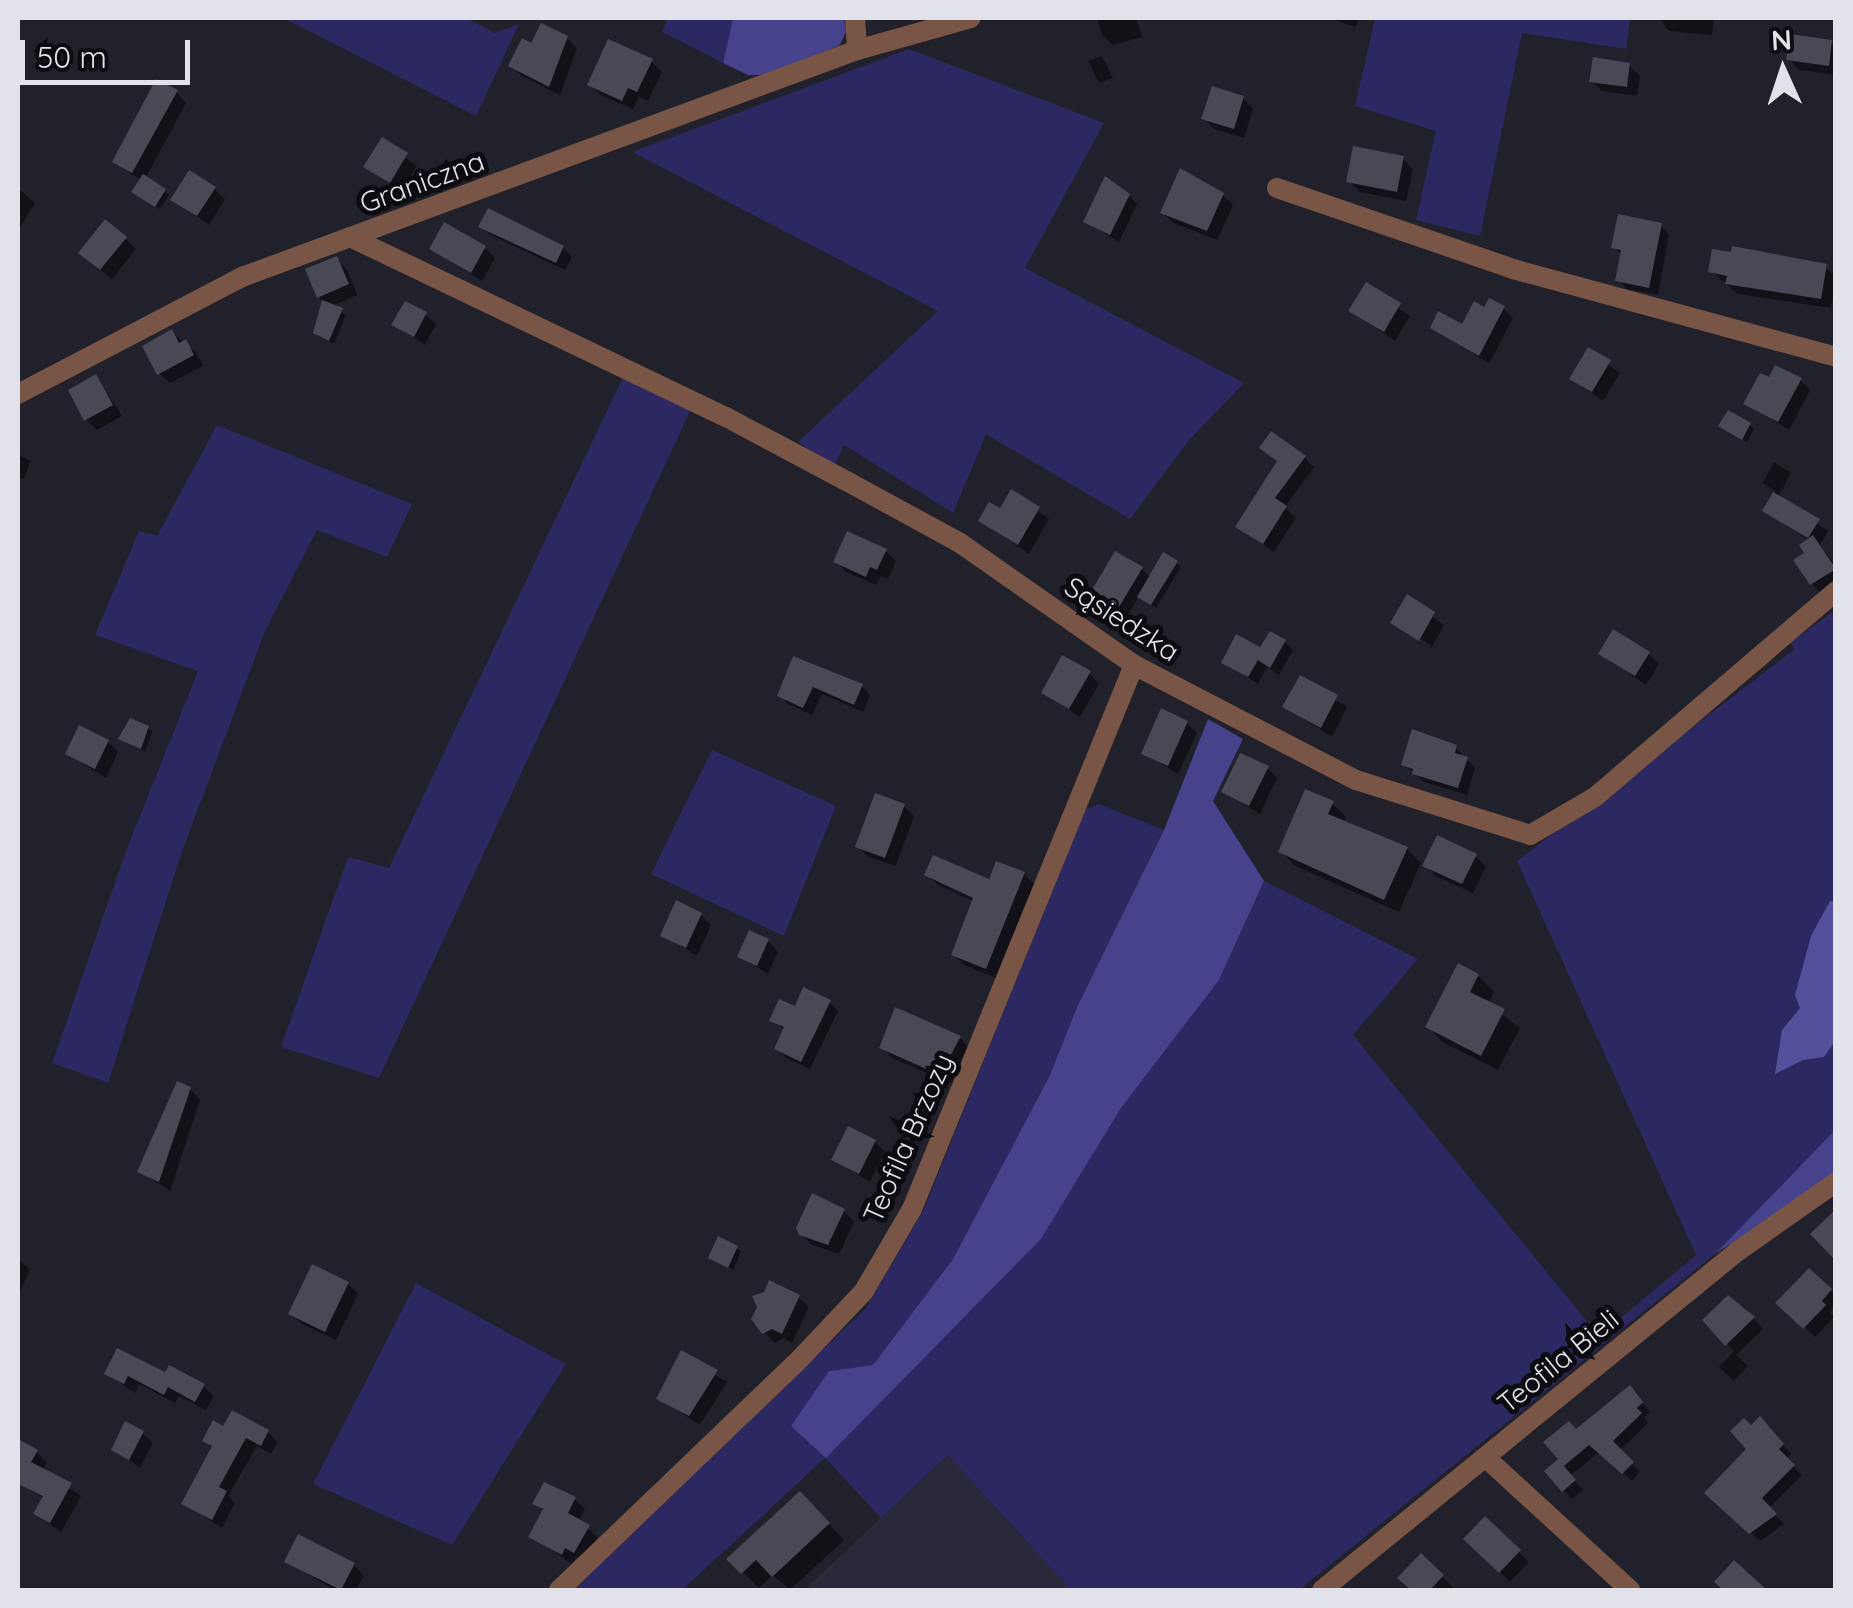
<!DOCTYPE html>
<meta charset="utf-8">
<style>
body{margin:0}
#map{position:relative;width:1853px;height:1608px;overflow:hidden;background:#21212c;font-family:Quicksand,sans-serif}
div>[style]{position:absolute}
.built>*{inset:0;background:#29293a}
.green>*{inset:0;background:#2c2861}
.forest>*{inset:0;background:#46428c}
.water>*{inset:0;background:#53519c}
.shadow>*{inset:0;background:#0007}
.building>*{inset:0;background:#484955}
.minor>*{height:20px;margin:-10px;padding:0 10px;transform-origin:10px;border-radius:10px;background:#785544}
span{translate:-50% -50%;white-space:nowrap;text-align:center;line-height:1.15;-webkit-text-stroke:10px #0b0b10;paint-order:stroke}
.street-label{font-size:28px;color:#e1e2ea}
.frame{position:absolute;inset:0;border:20px solid #e1e2ea;pointer-events:none}
.north{position:absolute;left:1733px;top:20px;width:100px;height:100px;-webkit-text-stroke:8px #0b0b10;paint-order:stroke;rotate:357deg;font-size:28px;font-weight:700;line-height:40px;text-align:center;color:#e1e2ea}
.north::after{content:'';display:block;margin:auto;width:35px;height:45px;background:#e1e2ea;clip-path:polygon(50% 0,100% 100%,50% 72%,0 100%)}
.scale{position:absolute;left:20px;top:40px;width:170px;height:45px;box-sizing:border-box;border:5px solid #e1e2ea;border-top:0;padding-left:12px;font-size:30px;line-height:35px;white-space:nowrap;color:#e1e2ea;-webkit-text-stroke:8px #0b0b10;paint-order:stroke}
</style>
<div id="map">
<div class="built">
<div style="clip-path:polygon(948px 1455px,1071px 1590px,804px 1590px)"></div>
</div>
<div class="green">
<div style="clip-path:polygon(283px 18px,466px 18px,495px 33px,519px 24px,476px 116px)"></div>
<div style="clip-path:polygon(668px 18px,733px 18px,723px 63px,662px 32px)"></div>
<div style="clip-path:polygon(1375px 18px,1630px 18px,1626px 49px,1522px 33px,1480px 236px,1416px 220px,1436px 131px,1355px 106px)"></div>
<div style="clip-path:polygon(909px 49px,1104px 123px,1025px 268px,1244px 383px,1189px 440px,1130px 519px,986px 434px,953px 513px,844px 445px,834px 466px,798px 442px,938px 311px,632px 152px)"></div>
<div style="clip-path:polygon(625px 373px,691px 409px,379px 1078px,281px 1047px,348px 857px,389px 868px)"></div>
<div style="clip-path:polygon(217px 425px,412px 504px,387px 557px,317px 530px,265px 631px,182px 851px,108px 1083px,52px 1063px,126px 851px,198px 671px,95px 635px,139px 531px,157px 536px)"></div>
<div style="clip-path:polygon(1835px 610px,1835px 1130px,1715px 1254px,1299px 1590px,1071px 1590px,948px 1455px,881px 1518px,825px 1458px,682px 1590px,572px 1590px,866px 1308px,924px 1209px,1085px 810px,1099px 804px,1164px 830px,1077px 1007px,1050px 1075px,953px 1259px,873px 1365px,829px 1371px,826px 1458px,1041px 1239px,1121px 1108px,1219px 980px,1264px 881px,1418px 959px,1353px 1035px,1599px 1336px,1696px 1255px,1517px 861px,1795px 649px,1790px 643px)"></div>
<div style="clip-path:polygon(712px 750px,836px 806px,784px 936px,651px 874px)"></div>
<div style="clip-path:polygon(416px 1283px,566px 1364px,452px 1545px,313px 1484px)"></div>
</div>
<div class="forest">
<div style="clip-path:polygon(733px 18px,844px 18px,846px 32px,840px 45px,769px 75px,748px 75px,723px 63px)"></div>
<div style="clip-path:polygon(1208px 719px,1243px 739px,1213px 801px,1264px 881px,1219px 980px,1121px 1108px,1041px 1239px,826px 1458px,791px 1426px,829px 1371px,873px 1365px,953px 1259px,1050px 1075px,1077px 1007px,1164px 830px)"></div>
<div style="clip-path:polygon(1835px 1130px,1835px 1175px,1715px 1254px)"></div>
</div>
<div class="water">
<div style="clip-path:polygon(1830px 901px,1836px 902px,1835px 1041px,1824px 1057px,1803px 1060px,1775px 1074px,1782px 1030px,1800px 1008px,1795px 995px,1811px 936px)"></div>
</div>
<div class="shadow">
<div style="clip-path:polygon(1097px 18px,1136px 18px,1142px 37px,1113px 45px,1102px 35px)"></div>
<div style="clip-path:polygon(1328px 18px,1359px 18px,1356px 27px)"></div>
<div style="clip-path:polygon(1659px 18px,1714px 18px,1712px 35px,1669px 31px)"></div>
<div style="clip-path:polygon(567px 38px,577px 49px,560px 95px,522px 76px,511px 66px,532px 46px)"></div>
<div style="clip-path:polygon(1831px 42px,1836px 47px,1836px 75px,1799px 70px,1789px 59px)"></div>
<div style="clip-path:polygon(1102px 56px,1113px 78px,1099px 83px,1088px 61px)"></div>
<div style="clip-path:polygon(651px 61px,662px 72px,648px 101px,639px 97px,633px 109px,600px 95px,590px 84px)"></div>
<div style="clip-path:polygon(1629px 65px,1640px 76px,1637px 96px,1602px 91px,1592px 81px)"></div>
<div style="clip-path:polygon(176px 92px,186px 103px,145px 179px,169px 195px,160px 209px,139px 196px,142px 181px,115px 162px)"></div>
<div style="clip-path:polygon(1243px 98px,1253px 109px,1244px 138px,1214px 129px,1204px 118px)"></div>
<div style="clip-path:polygon(382px 140px,417px 166px,401px 192px,366px 166px)"></div>
<div style="clip-path:polygon(1402px 158px,1413px 169px,1406px 201px,1360px 192px,1349px 181px)"></div>
<div style="clip-path:polygon(1106px 179px,1121px 187px,1137px 204px,1119px 242px,1086px 222px)"></div>
<div style="clip-path:polygon(18px 188px,35px 203px,18px 231px)"></div>
<div style="clip-path:polygon(214px 189px,225px 199px,209px 225px,174px 199px)"></div>
<div style="clip-path:polygon(1223px 195px,1233px 205px,1217px 240px,1173px 223px,1163px 213px)"></div>
<div style="clip-path:polygon(1660px 225px,1669px 234px,1658px 295px,1627px 289px,1618px 280px,1623px 256px,1614px 247px)"></div>
<div style="clip-path:polygon(481px 226px,563px 248px,572px 257px,565px 270px,490px 235px)"></div>
<div style="clip-path:polygon(126px 239px,136px 249px,112px 279px,91px 263px)"></div>
<div style="clip-path:polygon(485px 248px,495px 258px,482px 281px,432px 249px)"></div>
<div style="clip-path:polygon(337px 259px,347px 270px,357px 295px,332px 306px,346px 315px,334px 344px,315px 333px,324px 302px,319px 297px)"></div>
<div style="clip-path:polygon(1825px 267px,1836px 277px,1831px 308px,1738px 294px,1711px 271px)"></div>
<div style="clip-path:polygon(1366px 285px,1410px 316px,1395px 341px,1352px 311px)"></div>
<div style="clip-path:polygon(1503px 308px,1513px 318px,1489px 364px,1433px 327px,1463px 327px,1485px 310px)"></div>
<div style="clip-path:polygon(425px 314px,436px 324px,425px 345px,395px 325px)"></div>
<div style="clip-path:polygon(171px 332px,196px 352px,203px 366px,170px 383px,159px 373px)"></div>
<div style="clip-path:polygon(1589px 350px,1620px 373px,1603px 401px,1572px 378px)"></div>
<div style="clip-path:polygon(96px 377px,122px 416px,97px 430px,86px 419px)"></div>
<div style="clip-path:polygon(1800px 380px,1810px 390px,1789px 430px,1746px 404px,1770px 381px)"></div>
<div style="clip-path:polygon(1749px 425px,1754px 429px,1747px 442px,1726px 430px)"></div>
<div style="clip-path:polygon(1262px 448px,1305px 458px,1314px 467px,1285px 507px,1296px 518px,1274px 552px,1238px 527px,1279px 463px)"></div>
<div style="clip-path:polygon(18px 454px,30px 461px,24px 479px,18px 477px)"></div>
<div style="clip-path:polygon(1774px 462px,1791px 473px,1778px 497px,1828px 531px,1820px 545px,1836px 567px,1836px 585px,1822px 594px,1812px 584px,1810px 541px,1765px 510px,1776px 492px,1763px 483px)"></div>
<div style="clip-path:polygon(1012px 493px,1049px 519px,1029px 554px,981px 521px,1001px 512px)"></div>
<div style="clip-path:polygon(886px 551px,896px 561px,888px 579px,881px 576px,876px 585px,846px 572px,836px 561px)"></div>
<div style="clip-path:polygon(1176px 563px,1181px 567px,1156px 608px,1139px 596px,1120px 629px,1086px 605px,1142px 569px,1151px 578px)"></div>
<div style="clip-path:polygon(1407px 598px,1444px 625px,1430px 650px,1431px 645px,1393px 623px)"></div>
<div style="clip-path:polygon(1285px 642px,1293px 650px,1279px 675px,1267px 667px,1258px 684px,1224px 662px)"></div>
<div style="clip-path:polygon(1601px 654px,1649px 654px,1659px 664px,1646px 685px)"></div>
<div style="clip-path:polygon(795px 660px,862px 686px,870px 695px,863px 712px,822px 694px,812px 715px,788px 704px,780px 695px)"></div>
<div style="clip-path:polygon(1089px 673px,1099px 684px,1080px 717px,1044px 692px)"></div>
<div style="clip-path:polygon(1301px 678px,1347px 707px,1332px 737px,1286px 706px)"></div>
<div style="clip-path:polygon(1187px 723px,1197px 733px,1178px 774px,1144px 753px)"></div>
<div style="clip-path:polygon(148px 728px,152px 732px,145px 752px,121px 738px)"></div>
<div style="clip-path:polygon(108px 742px,118px 752px,106px 778px,68px 754px)"></div>
<div style="clip-path:polygon(1455px 747px,1475px 768px,1467px 795px,1424px 782px,1404px 764px)"></div>
<div style="clip-path:polygon(1267px 768px,1277px 778px,1260px 814px,1224px 791px)"></div>
<div style="clip-path:polygon(1332px 803px,1346px 817px,1344px 823px,1407px 849px,1421px 863px,1399px 912px,1295px 866px,1281px 851px)"></div>
<div style="clip-path:polygon(904px 806px,914px 816px,896px 866px,868px 857px,858px 846px)"></div>
<div style="clip-path:polygon(1475px 856px,1486px 866px,1473px 893px,1436px 876px,1425px 865px)"></div>
<div style="clip-path:polygon(927px 874px,990px 883px,1024px 874px,1034px 884px,996px 978px,964px 965px,954px 955px,975px 902px,938px 885px)"></div>
<div style="clip-path:polygon(701px 915px,711px 925px,697px 956px,663px 935px)"></div>
<div style="clip-path:polygon(768px 941px,778px 952px,768px 974px,740px 956px)"></div>
<div style="clip-path:polygon(1478px 976px,1494px 992px,1488px 1004px,1520px 1028px,1498px 1070px,1444px 1043px,1428px 1027px)"></div>
<div style="clip-path:polygon(829px 1002px,838px 1011px,810px 1069px,785px 1057px,777px 1048px,785px 1030px,772px 1020px,796px 1009px)"></div>
<div style="clip-path:polygon(897px 1011px,960px 1038px,970px 1049px,951px 1083px,892px 1058px,882px 1047px)"></div>
<div style="clip-path:polygon(190px 1089px,200px 1100px,170px 1191px,140px 1171px)"></div>
<div style="clip-path:polygon(875px 1142px,885px 1152px,870px 1182px,834px 1160px)"></div>
<div style="clip-path:polygon(844px 1211px,854px 1222px,839px 1254px,812px 1245px,801px 1234px)"></div>
<div style="clip-path:polygon(737px 1248px,741px 1252px,733px 1270px,711px 1258px)"></div>
<div style="clip-path:polygon(18px 1259px,30px 1270px,18px 1296px)"></div>
<div style="clip-path:polygon(1809px 1272px,1836px 1296px,1830px 1313px,1834px 1317px,1815px 1337px,1779px 1303px)"></div>
<div style="clip-path:polygon(348px 1284px,358px 1294px,336px 1340px,302px 1324px,291px 1314px)"></div>
<div style="clip-path:polygon(765px 1294px,798px 1297px,809px 1307px,792px 1343px,784px 1338px,774px 1343px,764px 1332px)"></div>
<div style="clip-path:polygon(1743px 1306px,1763px 1329px,1736px 1355px,1748px 1366px,1734px 1381px,1719px 1367px,1734px 1351px,1706px 1320px)"></div>
<div style="clip-path:polygon(682px 1354px,727px 1382px,700px 1425px,659px 1398px)"></div>
<div style="clip-path:polygon(107px 1374px,166px 1375px,203px 1386px,214px 1396px,206px 1410px,179px 1396px,175px 1403px,139px 1384px,135px 1393px)"></div>
<div style="clip-path:polygon(1638px 1397px,1650px 1412px,1644px 1417px,1648px 1423px,1619px 1451px,1640px 1472px,1632px 1481px,1599px 1452px,1570px 1476px,1583px 1490px,1572px 1499px,1548px 1471px)"></div>
<div style="clip-path:polygon(1751px 1428px,1769px 1428px,1791px 1454px,1786px 1459px,1802px 1475px,1769px 1508px,1784px 1524px,1760px 1541px,1708px 1493px,1749px 1449px)"></div>
<div style="clip-path:polygon(224px 1429px,268px 1432px,277px 1442px,271px 1454px,257px 1446px,228px 1496px,235px 1503px,222px 1528px,185px 1504px,213px 1448px,205px 1441px)"></div>
<div style="clip-path:polygon(142px 1433px,153px 1443px,140px 1468px,114px 1450px)"></div>
<div style="clip-path:polygon(18px 1449px,37px 1452px,47px 1463px,42px 1470px,81px 1496px,61px 1532px,36px 1514px,44px 1498px,18px 1483px)"></div>
<div style="clip-path:polygon(575px 1499px,585px 1509px,578px 1522px,598px 1537px,585px 1561px,576px 1557px,572px 1564px,531px 1536px,544px 1512px,536px 1503px)"></div>
<div style="clip-path:polygon(816px 1510px,844px 1540px,790px 1590px,773px 1575px,759px 1588px,730px 1559px)"></div>
<div style="clip-path:polygon(1485px 1519px,1529px 1562px,1510px 1582px,1466px 1539px)"></div>
<div style="clip-path:polygon(1421px 1557px,1453px 1587px,1449px 1590px,1413px 1590px,1401px 1578px)"></div>
<div style="clip-path:polygon(287px 1562px,354px 1565px,364px 1576px,356px 1590px,334px 1590px)"></div>
</div>
<div class="building">
<div style="clip-path:polygon(541px 23px,568px 36px,549px 87px,508px 66px,522px 38px,531px 43px)"></div>
<div style="clip-path:polygon(1790px 34px,1832px 40px,1829px 66px,1786px 60px)"></div>
<div style="clip-path:polygon(608px 39px,653px 59px,637px 92px,628px 88px,622px 101px,587px 85px)"></div>
<div style="clip-path:polygon(1593px 57px,1630px 63px,1627px 87px,1589px 82px)"></div>
<div style="clip-path:polygon(156px 79px,178px 90px,132px 173px,112px 162px)"></div>
<div style="clip-path:polygon(1212px 86px,1244px 96px,1234px 129px,1201px 119px)"></div>
<div style="clip-path:polygon(382px 137px,408px 153px,390px 183px,363px 167px)"></div>
<div style="clip-path:polygon(1353px 146px,1404px 156px,1397px 192px,1346px 182px)"></div>
<div style="clip-path:polygon(1180px 168px,1224px 193px,1207px 231px,1160px 213px)"></div>
<div style="clip-path:polygon(189px 170px,216px 187px,197px 216px,170px 200px)"></div>
<div style="clip-path:polygon(143px 174px,166px 189px,155px 207px,131px 192px)"></div>
<div style="clip-path:polygon(1105px 176px,1130px 194px,1110px 235px,1083px 222px)"></div>
<div style="clip-path:polygon(488px 208px,564px 246px,556px 263px,478px 227px)"></div>
<div style="clip-path:polygon(1618px 214px,1662px 223px,1649px 288px,1615px 281px,1621px 250px,1611px 248px)"></div>
<div style="clip-path:polygon(105px 219px,127px 237px,100px 270px,78px 253px)"></div>
<div style="clip-path:polygon(444px 222px,486px 246px,471px 273px,429px 249px)"></div>
<div style="clip-path:polygon(1732px 246px,1827px 264px,1821px 299px,1725px 284px,1727px 276px,1708px 272px,1712px 249px,1731px 252px)"></div>
<div style="clip-path:polygon(337px 256px,349px 284px,317px 298px,305px 269px)"></div>
<div style="clip-path:polygon(1366px 282px,1401px 303px,1384px 332px,1348px 311px)"></div>
<div style="clip-path:polygon(1489px 298px,1505px 306px,1479px 356px,1430px 328px,1438px 311px,1462px 324px,1474px 301px,1484px 307px)"></div>
<div style="clip-path:polygon(322px 300px,343px 308px,329px 341px,313px 333px)"></div>
<div style="clip-path:polygon(405px 301px,427px 312px,414px 337px,391px 325px)"></div>
<div style="clip-path:polygon(172px 329px,179px 343px,186px 339px,194px 355px,157px 375px,142px 346px)"></div>
<div style="clip-path:polygon(1588px 347px,1611px 360px,1592px 392px,1569px 379px)"></div>
<div style="clip-path:polygon(1775px 365px,1802px 378px,1778px 422px,1743px 404px,1760px 373px,1769px 377px)"></div>
<div style="clip-path:polygon(96px 374px,113px 405px,84px 421px,68px 390px)"></div>
<div style="clip-path:polygon(1728px 410px,1751px 423px,1742px 440px,1718px 426px)"></div>
<div style="clip-path:polygon(1271px 431px,1306px 456px,1275px 498px,1287px 506px,1263px 544px,1235px 527px,1277px 461px,1259px 448px)"></div>
<div style="clip-path:polygon(1011px 489px,1040px 507px,1018px 545px,978px 521px,989px 502px,1000px 508px)"></div>
<div style="clip-path:polygon(1773px 492px,1820px 519px,1808px 538px,1762px 511px)"></div>
<div style="clip-path:polygon(847px 531px,887px 549px,877px 570px,870px 567px,866px 577px,833px 562px)"></div>
<div style="clip-path:polygon(1813px 535px,1836px 569px,1810px 585px,1793px 560px,1804px 553px,1799px 545px)"></div>
<div style="clip-path:polygon(1115px 551px,1143px 567px,1110px 622px,1083px 605px)"></div>
<div style="clip-path:polygon(1163px 552px,1178px 561px,1151px 605px,1137px 597px)"></div>
<div style="clip-path:polygon(1407px 594px,1435px 612px,1419px 641px,1390px 623px)"></div>
<div style="clip-path:polygon(1613px 629px,1650px 652px,1635px 676px,1598px 654px)"></div>
<div style="clip-path:polygon(1270px 631px,1286px 640px,1270px 668px,1258px 660px,1248px 677px,1221px 663px,1236px 634px,1260px 647px)"></div>
<div style="clip-path:polygon(1062px 655px,1091px 671px,1069px 709px,1041px 693px)"></div>
<div style="clip-path:polygon(793px 656px,863px 684px,854px 705px,813px 687px,803px 708px,777px 696px)"></div>
<div style="clip-path:polygon(1300px 675px,1338px 695px,1321px 728px,1282px 707px)"></div>
<div style="clip-path:polygon(1161px 708px,1188px 721px,1168px 766px,1141px 754px)"></div>
<div style="clip-path:polygon(130px 718px,149px 726px,141px 749px,118px 739px)"></div>
<div style="clip-path:polygon(79px 725px,109px 740px,95px 769px,65px 754px)"></div>
<div style="clip-path:polygon(1412px 729px,1457px 745px,1455px 753px,1468px 757px,1458px 788px,1412px 774px,1413px 769px,1401px 765px)"></div>
<div style="clip-path:polygon(1240px 753px,1269px 766px,1249px 806px,1221px 792px)"></div>
<div style="clip-path:polygon(1305px 789px,1334px 801px,1328px 814px,1408px 847px,1384px 900px,1278px 852px)"></div>
<div style="clip-path:polygon(875px 793px,905px 804px,885px 858px,855px 847px)"></div>
<div style="clip-path:polygon(1437px 835px,1477px 854px,1462px 884px,1422px 866px)"></div>
<div style="clip-path:polygon(933px 855px,989px 879px,996px 861px,1025px 872px,986px 969px,951px 955px,973px 898px,924px 875px)"></div>
<div style="clip-path:polygon(676px 900px,702px 913px,686px 948px,660px 936px)"></div>
<div style="clip-path:polygon(749px 930px,769px 939px,757px 966px,737px 957px)"></div>
<div style="clip-path:polygon(1458px 963px,1479px 974px,1470px 992px,1505px 1009px,1481px 1056px,1425px 1027px)"></div>
<div style="clip-path:polygon(803px 987px,831px 1000px,801px 1062px,774px 1049px,784px 1027px,769px 1021px,779px 999px,795px 1006px)"></div>
<div style="clip-path:polygon(895px 1007px,961px 1036px,940px 1075px,879px 1048px)"></div>
<div style="clip-path:polygon(177px 1081px,191px 1087px,159px 1182px,137px 1172px)"></div>
<div style="clip-path:polygon(848px 1126px,876px 1140px,859px 1174px,831px 1160px)"></div>
<div style="clip-path:polygon(812px 1193px,845px 1209px,828px 1245px,799px 1235px,796px 1228px)"></div>
<div style="clip-path:polygon(1836px 1209px,1836px 1261px,1810px 1234px)"></div>
<div style="clip-path:polygon(718px 1236px,738px 1246px,728px 1268px,708px 1258px)"></div>
<div style="clip-path:polygon(312px 1264px,349px 1282px,325px 1332px,288px 1314px)"></div>
<div style="clip-path:polygon(1809px 1268px,1832px 1289px,1822px 1301px,1826px 1305px,1803px 1329px,1775px 1303px)"></div>
<div style="clip-path:polygon(769px 1280px,800px 1295px,782px 1334px,772px 1329px,762px 1334px,751px 1319px,757px 1307px,752px 1296px,764px 1292px)"></div>
<div style="clip-path:polygon(1728px 1295px,1755px 1317px,1725px 1346px,1702px 1320px)"></div>
<div style="clip-path:polygon(117px 1348px,165px 1372px,169px 1365px,205px 1384px,195px 1402px,168px 1387px,164px 1395px,128px 1376px,124px 1384px,104px 1374px)"></div>
<div style="clip-path:polygon(681px 1350px,718px 1370px,689px 1416px,656px 1399px)"></div>
<div style="clip-path:polygon(1630px 1385px,1643px 1402px,1637px 1408px,1642px 1413px,1613px 1441px,1634px 1462px,1622px 1474px,1589px 1445px,1564px 1466px,1576px 1480px,1562px 1492px,1544px 1471px,1558px 1459px,1543px 1442px,1569px 1421px,1576px 1429px)"></div>
<div style="clip-path:polygon(232px 1410px,269px 1430px,261px 1446px,246px 1438px,219px 1487px,227px 1491px,212px 1520px,181px 1504px,212px 1446px,202px 1441px,213px 1420px,223px 1426px)"></div>
<div style="clip-path:polygon(1760px 1416px,1784px 1444px,1779px 1449px,1795px 1465px,1762px 1498px,1777px 1514px,1749px 1534px,1704px 1493px,1746px 1449px,1730px 1431px,1744px 1418px,1751px 1425px)"></div>
<div style="clip-path:polygon(125px 1421px,144px 1431px,129px 1460px,111px 1450px)"></div>
<div style="clip-path:polygon(18px 1439px,38px 1450px,31px 1462px,72px 1483px,50px 1523px,33px 1514px,43px 1496px,18px 1484px)"></div>
<div style="clip-path:polygon(544px 1482px,576px 1497px,568px 1513px,590px 1525px,574px 1553px,565px 1548px,562px 1555px,528px 1537px,543px 1509px,532px 1504px)"></div>
<div style="clip-path:polygon(800px 1491px,830px 1523px,772px 1577px,756px 1560px,741px 1574px,726px 1559px)"></div>
<div style="clip-path:polygon(1485px 1516px,1521px 1550px,1499px 1573px,1463px 1539px)"></div>
<div style="clip-path:polygon(298px 1534px,355px 1563px,341px 1590px,284px 1562px)"></div>
<div style="clip-path:polygon(1421px 1553px,1444px 1575px,1430px 1590px,1411px 1590px,1397px 1578px)"></div>
<div style="clip-path:polygon(1734px 1560px,1767px 1590px,1723px 1590px,1714px 1582px)"></div>
</div>
<div class="minor">
<div style="left:855px;top:18px;width:32px;rotate:86deg"></div>
<div style="left:1277px;top:188px;width:250px;rotate:18.9deg"></div>
<div style="left:1513px;top:269px;width:335px;rotate:15.2deg"></div>
<div style="left:350px;top:237px;width:417px;rotate:25.6deg"></div>
<div style="left:726px;top:417px;width:143px;rotate:28deg"></div>
<div style="left:852px;top:484px;width:123px;rotate:28.6deg"></div>
<div style="left:960px;top:543px;width:213px;rotate:35deg"></div>
<div style="left:1134px;top:665px;width:250px;rotate:27.4deg"></div>
<div style="left:1356px;top:780px;width:182px;rotate:17.5deg"></div>
<div style="left:1530px;top:835px;width:75px;rotate:-30.3deg"></div>
<div style="left:1595px;top:797px;width:317px;rotate:-40.5deg"></div>
<div style="left:18px;top:394px;width:253px;rotate:-27.6deg"></div>
<div style="left:242px;top:277px;width:656px;rotate:-20.26deg"></div>
<div style="left:857px;top:50px;width:118px;rotate:-15.7deg"></div>
<div style="left:1485px;top:1457px;width:197px;rotate:42.5deg"></div>
<div style="left:559px;top:1590px;width:328px;rotate:-43.8deg"></div>
<div style="left:796px;top:1363px;width:99px;rotate:-46.6deg"></div>
<div style="left:864px;top:1291px;width:95px;rotate:-59.7deg"></div>
<div style="left:912px;top:1209px;width:588px;rotate:-67.8deg"></div>
<div style="left:1322px;top:1590px;width:537px;rotate:-39.18deg"></div>
<div style="left:1738px;top:1251px;width:120px;rotate:-35.1deg"></div>
</div>
<div class="street-label">
<span style="left:422px;top:182px;rotate:-20deg">Graniczna</span>
<span style="left:1122px;top:619px;rotate:33deg">Sąsiedzka</span>
<span style="left:908px;top:1138px;rotate:-66deg">Teofila Brzozy</span>
<span style="left:1558px;top:1361px;rotate:-39deg">Teofila Bieli</span>
</div>
<div class="frame"></div>
<div class="north">N</div>
<div class="scale">50 m</div>
</div>
